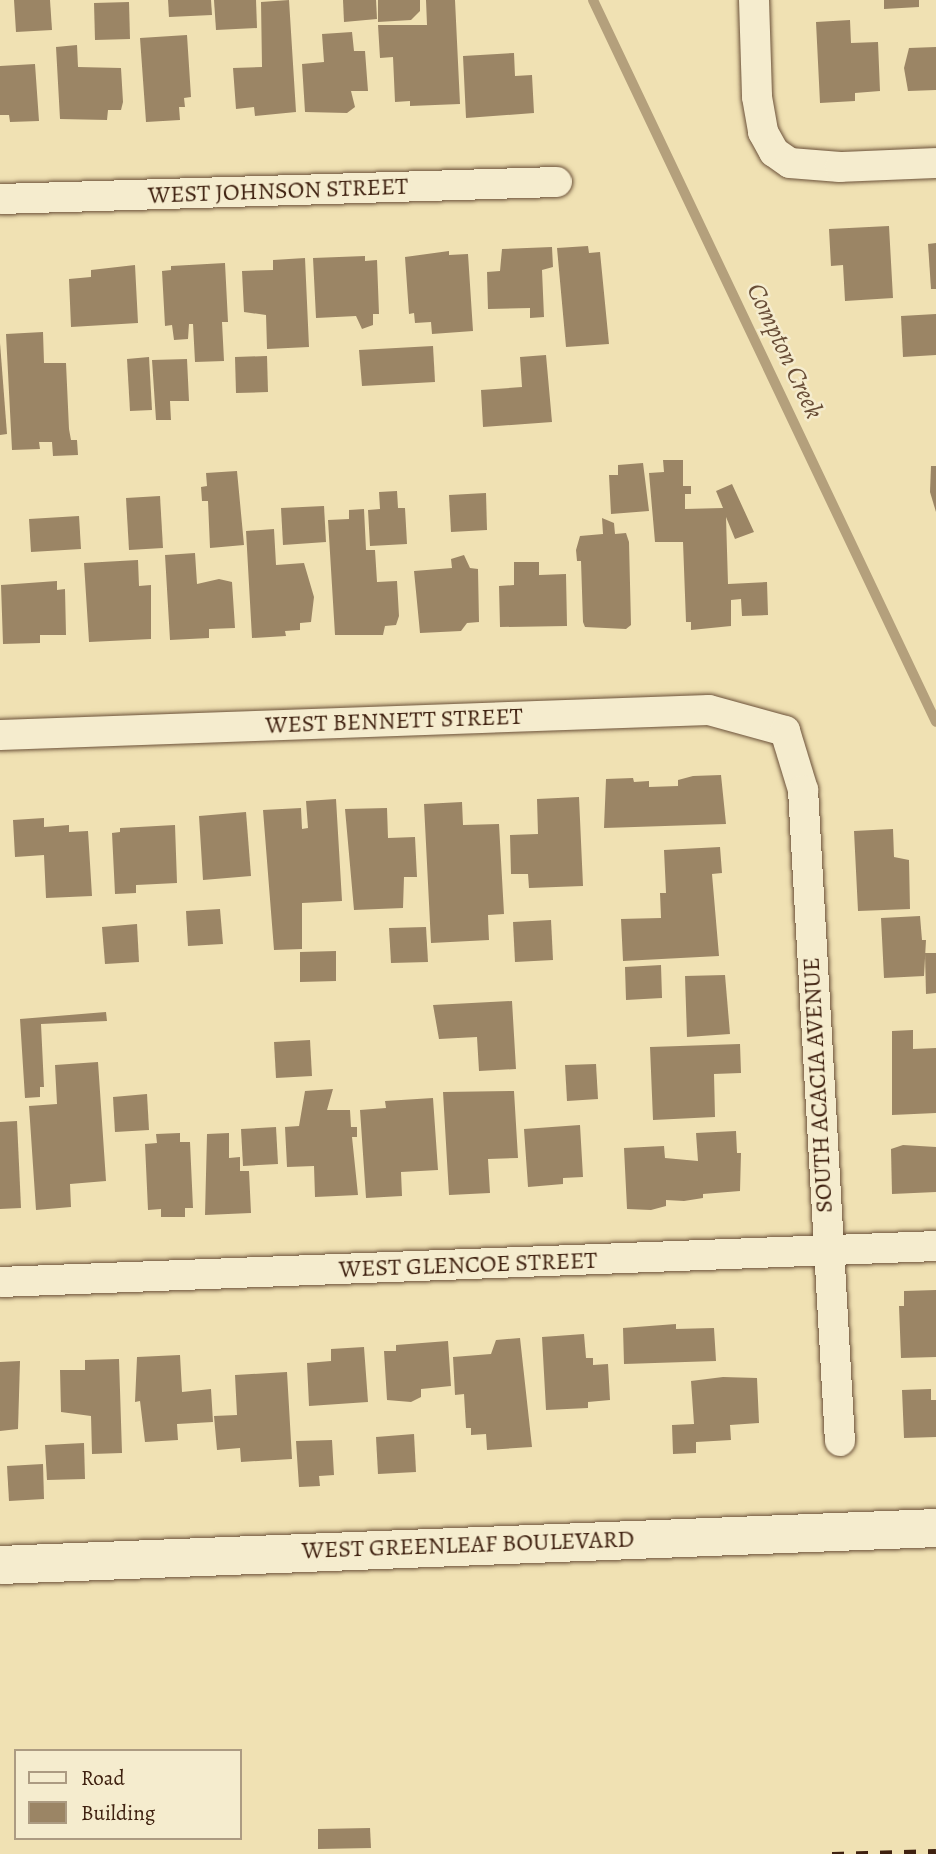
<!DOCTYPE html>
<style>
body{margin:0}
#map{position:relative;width:936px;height:1854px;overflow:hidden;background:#f0e1b3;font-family:Alegreya,serif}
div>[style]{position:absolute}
.stream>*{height:10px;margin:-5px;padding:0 5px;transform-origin:5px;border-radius:5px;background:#b4a07c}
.building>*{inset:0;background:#9b8565}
.roads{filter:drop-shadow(0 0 2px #6b5139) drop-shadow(0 0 2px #6b5139)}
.street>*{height:30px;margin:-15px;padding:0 15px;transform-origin:15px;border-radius:15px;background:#f5ecce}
.secondary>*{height:38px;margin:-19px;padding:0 19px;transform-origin:19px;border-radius:19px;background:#f5ecce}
.rail>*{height:5px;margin-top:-2.5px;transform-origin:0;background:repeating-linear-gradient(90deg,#3f2110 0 12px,transparent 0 24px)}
span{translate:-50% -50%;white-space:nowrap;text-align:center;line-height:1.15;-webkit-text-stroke:5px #f5ecce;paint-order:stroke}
.street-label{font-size:24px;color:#3f2110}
.water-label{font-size:26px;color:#684d36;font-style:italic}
.legend{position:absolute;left:14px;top:1749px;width:228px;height:91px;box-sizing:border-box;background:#f5ecce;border:2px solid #ac9b82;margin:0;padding:9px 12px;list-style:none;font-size:21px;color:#3f2110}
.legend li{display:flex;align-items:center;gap:14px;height:35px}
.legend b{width:35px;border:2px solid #ac9b82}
</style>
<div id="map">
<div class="stream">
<div style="left:593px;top:0;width:799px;rotate:64.59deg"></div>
</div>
<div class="building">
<div style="clip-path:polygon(14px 0,50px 0,52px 30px,16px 32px)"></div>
<div style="clip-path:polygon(168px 0,211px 0,212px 15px,169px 17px)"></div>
<div style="clip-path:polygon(214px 0,256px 0,257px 28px,216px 30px)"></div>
<div style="clip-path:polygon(289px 0,296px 112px,255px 116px,254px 107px,236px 109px,233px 68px,262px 67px,261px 2px)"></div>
<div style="clip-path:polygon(343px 0,376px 0,377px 19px,344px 22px)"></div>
<div style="clip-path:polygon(378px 0,420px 0,420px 11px,411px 20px,378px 22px)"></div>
<div style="clip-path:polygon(426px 0,455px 0,460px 104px,410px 106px,410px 101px,395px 102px,393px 57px,380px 58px,378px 25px,427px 25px)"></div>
<div style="clip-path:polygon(884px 0,919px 0,919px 7px,884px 9px)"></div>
<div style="clip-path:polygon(129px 2px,130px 39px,95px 40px,94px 3px)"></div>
<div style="clip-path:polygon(850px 20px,851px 43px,878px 42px,880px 91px,855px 93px,855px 101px,820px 103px,816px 22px)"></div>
<div style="clip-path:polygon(352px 32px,354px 51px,365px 51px,368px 91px,351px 91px,355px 107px,347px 113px,305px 112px,302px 64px,324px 62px,322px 34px)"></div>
<div style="clip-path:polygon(187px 35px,191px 97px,184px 98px,185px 107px,179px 107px,180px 120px,146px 122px,140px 38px)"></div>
<div style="clip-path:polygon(77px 45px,78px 67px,121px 68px,123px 102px,121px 110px,108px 110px,107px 120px,60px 119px,56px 47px)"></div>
<div style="clip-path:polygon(936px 47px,936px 90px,908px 91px,904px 68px,909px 48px)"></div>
<div style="clip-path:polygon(514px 53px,515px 76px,532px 75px,534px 113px,466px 118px,463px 56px)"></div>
<div style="clip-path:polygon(35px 64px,39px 121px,10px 122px,9px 115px,0 115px,0 66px)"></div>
<div style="clip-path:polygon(889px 226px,893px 298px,845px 301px,843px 265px,831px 266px,829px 229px)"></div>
<div style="clip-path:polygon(936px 243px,936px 289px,931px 289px,928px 244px)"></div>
<div style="clip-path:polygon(588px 246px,589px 253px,600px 252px,609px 344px,566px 347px,557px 248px)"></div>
<div style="clip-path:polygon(552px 247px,553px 267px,542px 270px,544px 317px,530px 318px,530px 308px,488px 309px,487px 272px,500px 271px,502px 249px)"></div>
<div style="clip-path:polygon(449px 251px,449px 255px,468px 254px,473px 331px,432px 334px,431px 322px,415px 323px,414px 313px,409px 314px,405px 257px)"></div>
<div style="clip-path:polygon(365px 256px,365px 261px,377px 260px,379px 314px,373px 314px,373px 325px,362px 329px,356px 316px,316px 318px,313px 258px)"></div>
<div style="clip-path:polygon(305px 258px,309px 347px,267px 349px,266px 315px,244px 312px,242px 271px,273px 270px,273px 260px)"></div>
<div style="clip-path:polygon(225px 263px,228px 322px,222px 322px,224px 361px,195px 362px,193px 324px,189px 324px,188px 339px,174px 340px,172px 325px,165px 326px,162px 271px,171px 270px,171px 266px)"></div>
<div style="clip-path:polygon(135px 265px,138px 323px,71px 327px,69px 279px,91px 277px,91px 270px)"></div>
<div style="clip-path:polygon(936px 314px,936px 355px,903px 357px,901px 316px)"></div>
<div style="clip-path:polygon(43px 332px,44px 363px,66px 363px,69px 429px,71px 440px,77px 440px,78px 455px,53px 456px,52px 442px,39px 442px,40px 449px,12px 450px,6px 334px)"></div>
<div style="clip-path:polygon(0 343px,7px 434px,0 435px)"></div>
<div style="clip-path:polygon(433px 346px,435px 382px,362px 386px,359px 350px)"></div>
<div style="clip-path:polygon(546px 355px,552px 422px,483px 427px,481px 390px,522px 387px,520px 357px)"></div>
<div style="clip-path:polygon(267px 356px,268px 392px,236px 393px,235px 357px)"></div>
<div style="clip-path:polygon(149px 357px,152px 410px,130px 411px,127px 359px)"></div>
<div style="clip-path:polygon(187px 359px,189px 401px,170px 401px,171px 420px,156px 420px,152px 360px)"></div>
<div style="clip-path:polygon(663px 460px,683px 460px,683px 486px,691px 486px,691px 494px,685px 494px,685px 509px,723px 508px,716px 491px,732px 484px,754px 532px,735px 539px,726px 517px,728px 584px,767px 582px,768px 615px,742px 616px,741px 599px,731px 600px,731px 626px,691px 630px,691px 622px,686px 622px,683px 542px,655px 542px,649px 473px,664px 472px)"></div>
<div style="clip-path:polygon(643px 463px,649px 511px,611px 514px,609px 475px,618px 475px,618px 465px)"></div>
<div style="clip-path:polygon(931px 466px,936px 466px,936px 512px,930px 492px)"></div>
<div style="clip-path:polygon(237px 471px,244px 545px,210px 548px,208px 501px,202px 501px,201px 487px,207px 486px,206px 473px)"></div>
<div style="clip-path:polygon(397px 491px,398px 508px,405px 508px,407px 544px,370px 546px,368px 510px,380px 509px,379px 492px)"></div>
<div style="clip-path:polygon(486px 493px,487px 530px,451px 532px,449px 495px)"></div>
<div style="clip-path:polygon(160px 496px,163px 548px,129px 550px,126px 498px)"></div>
<div style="clip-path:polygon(324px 506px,326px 542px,283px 545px,281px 508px)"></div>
<div style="clip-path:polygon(364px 509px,366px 550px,375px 550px,377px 582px,397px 581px,399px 616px,396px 625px,385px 626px,383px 635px,335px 635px,328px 520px,349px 519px,349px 510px)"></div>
<div style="clip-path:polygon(79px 516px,81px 549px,31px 552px,29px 519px)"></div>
<div style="clip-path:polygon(602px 518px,614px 523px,615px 534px,626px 533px,629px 542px,631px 625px,626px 629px,585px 627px,583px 622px,581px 561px,577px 561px,576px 550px,580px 536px,603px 534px)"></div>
<div style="clip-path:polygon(274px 529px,276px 565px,304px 563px,314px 597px,311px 622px,300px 623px,300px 630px,285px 631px,286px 636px,252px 638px,246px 531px)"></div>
<div style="clip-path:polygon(195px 553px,197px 584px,219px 579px,232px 582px,235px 628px,209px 629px,209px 638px,170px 640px,165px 555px)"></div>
<div style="clip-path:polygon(464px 555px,470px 568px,478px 569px,479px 622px,467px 623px,461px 631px,420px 633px,414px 571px,452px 568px,451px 559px)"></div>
<div style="clip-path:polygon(138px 560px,139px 586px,151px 585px,151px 639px,89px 642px,84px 563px)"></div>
<div style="clip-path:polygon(514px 562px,539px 562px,539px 575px,566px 574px,567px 626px,500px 627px,499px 586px,514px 585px)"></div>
<div style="clip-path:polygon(57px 581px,57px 590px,65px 589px,66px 635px,40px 635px,40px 643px,3px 644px,1px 585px)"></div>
<div style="clip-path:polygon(721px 775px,726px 824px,604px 828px,606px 779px,633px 778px,634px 782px,649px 781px,649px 787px,678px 786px,678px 780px,693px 776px)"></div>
<div style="clip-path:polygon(579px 797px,583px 886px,529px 888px,528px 874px,511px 874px,510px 835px,538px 834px,537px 799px)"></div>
<div style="clip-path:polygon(336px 799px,342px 901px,302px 903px,302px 949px,274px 950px,263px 810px,301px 808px,302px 829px,308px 828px,306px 801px)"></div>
<div style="clip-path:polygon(462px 802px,463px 825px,499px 824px,504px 914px,488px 915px,489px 940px,431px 943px,424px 804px)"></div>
<div style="clip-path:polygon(387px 808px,388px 838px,415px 837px,417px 877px,404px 877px,403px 908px,354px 910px,345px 809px)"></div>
<div style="clip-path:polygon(246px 812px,251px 876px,203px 880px,199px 816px)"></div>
<div style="clip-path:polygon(44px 818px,44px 827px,69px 825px,69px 832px,88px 831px,92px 896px,46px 898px,44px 855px,15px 857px,13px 820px)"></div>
<div style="clip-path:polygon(175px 825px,177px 883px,136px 885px,136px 893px,115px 894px,112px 833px,120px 832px,120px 828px)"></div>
<div style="clip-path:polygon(893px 829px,894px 857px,909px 860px,910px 909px,858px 911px,854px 831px)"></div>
<div style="clip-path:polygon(720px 847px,722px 873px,712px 874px,719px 956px,623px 961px,621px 919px,661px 918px,660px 893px,666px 893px,664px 850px)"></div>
<div style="clip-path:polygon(220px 909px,223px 944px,188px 946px,186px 911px)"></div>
<div style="clip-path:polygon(920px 916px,922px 940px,926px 940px,924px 976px,884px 978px,881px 918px)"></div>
<div style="clip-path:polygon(551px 920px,553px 960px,515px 962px,513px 922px)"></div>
<div style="clip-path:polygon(137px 924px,139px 962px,105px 964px,102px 927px)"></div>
<div style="clip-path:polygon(426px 927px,428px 962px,391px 963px,389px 928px)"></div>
<div style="clip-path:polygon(336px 951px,336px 981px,300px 982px,300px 952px)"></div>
<div style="clip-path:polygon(925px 953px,936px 953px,936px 993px,926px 994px)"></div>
<div style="clip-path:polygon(661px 965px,662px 998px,626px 1000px,625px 967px)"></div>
<div style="clip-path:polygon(725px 975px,730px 1034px,687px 1037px,685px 976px)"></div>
<div style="clip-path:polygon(512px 1001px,516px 1069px,479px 1071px,477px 1037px,439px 1039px,433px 1005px)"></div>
<div style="clip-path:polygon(106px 1012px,107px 1021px,41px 1024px,44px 1087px,40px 1087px,40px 1097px,25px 1098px,20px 1019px)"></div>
<div style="clip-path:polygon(913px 1030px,913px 1049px,936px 1048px,936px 1113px,892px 1115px,892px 1031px)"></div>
<div style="clip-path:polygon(310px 1040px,312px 1076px,276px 1078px,274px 1042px)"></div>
<div style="clip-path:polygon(740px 1044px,741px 1073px,714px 1074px,715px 1117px,653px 1120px,650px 1047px)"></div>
<div style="clip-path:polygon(98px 1062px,106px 1181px,70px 1184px,71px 1207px,36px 1210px,29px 1106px,57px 1104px,55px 1065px)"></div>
<div style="clip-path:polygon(596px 1064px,598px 1099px,567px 1101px,565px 1065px)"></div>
<div style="clip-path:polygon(333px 1089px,327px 1110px,350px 1110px,351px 1127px,357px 1127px,357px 1137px,352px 1137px,358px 1195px,315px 1197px,314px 1166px,287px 1167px,285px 1127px,299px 1126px,305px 1091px)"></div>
<div style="clip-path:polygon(514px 1091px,518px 1158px,488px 1159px,490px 1193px,449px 1195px,443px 1092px)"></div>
<div style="clip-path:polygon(147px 1094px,149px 1130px,115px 1132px,113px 1097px)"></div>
<div style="clip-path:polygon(433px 1098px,438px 1170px,401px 1172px,402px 1196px,366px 1198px,360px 1110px,386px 1108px,385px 1101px)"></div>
<div style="clip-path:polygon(17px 1121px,21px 1208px,0 1209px,0 1122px)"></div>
<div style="clip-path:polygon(580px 1125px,583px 1177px,563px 1178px,563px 1184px,528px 1187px,524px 1129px)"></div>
<div style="clip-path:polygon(276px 1127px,278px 1164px,243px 1166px,241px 1129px)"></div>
<div style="clip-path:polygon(736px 1131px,737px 1153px,741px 1153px,740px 1191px,703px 1194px,703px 1198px,684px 1201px,666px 1200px,666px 1206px,651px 1210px,627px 1209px,624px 1148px,664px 1146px,665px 1158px,698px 1161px,696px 1133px)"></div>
<div style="clip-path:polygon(180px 1133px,180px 1142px,190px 1142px,193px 1208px,185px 1208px,185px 1217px,161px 1217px,161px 1209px,148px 1210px,145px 1144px,157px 1143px,156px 1134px)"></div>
<div style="clip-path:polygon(229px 1133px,229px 1158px,240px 1157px,240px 1171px,249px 1171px,251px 1213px,205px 1215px,207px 1134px)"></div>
<div style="clip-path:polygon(903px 1145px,936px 1147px,936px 1192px,892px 1194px,891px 1149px)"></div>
<div style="clip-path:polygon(936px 1290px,936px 1357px,901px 1358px,899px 1306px,904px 1306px,904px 1291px)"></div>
<div style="clip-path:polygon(676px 1324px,676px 1329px,714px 1328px,716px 1361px,624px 1364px,623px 1328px)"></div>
<div style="clip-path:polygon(584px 1334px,586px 1358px,593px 1358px,593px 1365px,608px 1364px,610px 1400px,588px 1402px,588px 1408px,546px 1410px,542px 1337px)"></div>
<div style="clip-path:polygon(520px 1338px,532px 1447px,487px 1450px,486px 1434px,471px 1435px,471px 1428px,466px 1428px,464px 1394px,455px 1395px,453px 1357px,491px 1354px,496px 1340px)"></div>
<div style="clip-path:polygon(448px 1341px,451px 1386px,421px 1389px,421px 1397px,411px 1402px,387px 1400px,384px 1351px,396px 1351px,396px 1345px)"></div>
<div style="clip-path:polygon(364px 1347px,368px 1402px,309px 1406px,307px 1363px,331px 1361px,331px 1349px)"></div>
<div style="clip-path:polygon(180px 1355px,182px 1392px,211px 1389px,213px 1422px,177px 1424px,178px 1440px,145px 1442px,140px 1401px,135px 1402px,137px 1357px)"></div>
<div style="clip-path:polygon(119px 1359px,122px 1453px,92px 1454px,91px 1416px,61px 1412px,60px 1370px,85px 1370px,85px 1360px)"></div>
<div style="clip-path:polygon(20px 1361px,18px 1429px,0 1431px,0 1362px)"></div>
<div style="clip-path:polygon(287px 1372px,292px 1459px,241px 1462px,240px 1448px,217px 1450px,214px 1416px,237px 1415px,235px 1375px)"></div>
<div style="clip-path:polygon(723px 1377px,757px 1378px,759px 1423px,730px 1425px,731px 1440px,696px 1442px,696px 1453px,673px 1454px,672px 1425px,694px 1424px,691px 1381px)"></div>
<div style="clip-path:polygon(931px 1389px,931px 1400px,936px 1400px,936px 1437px,904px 1438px,902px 1390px)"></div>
<div style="clip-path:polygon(414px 1434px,416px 1472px,378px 1474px,376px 1437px)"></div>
<div style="clip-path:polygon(332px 1440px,334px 1475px,319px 1476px,320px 1486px,299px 1487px,296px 1441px)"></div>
<div style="clip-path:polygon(84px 1443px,85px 1479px,47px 1480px,45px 1445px)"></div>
<div style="clip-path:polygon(43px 1464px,44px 1499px,9px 1501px,7px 1466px)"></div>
<div style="clip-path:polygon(370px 1828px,371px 1848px,318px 1849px,318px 1829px)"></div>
</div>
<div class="roads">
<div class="street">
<div style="left:754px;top:0;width:97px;rotate:88.2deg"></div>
<div style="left:757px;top:97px;width:36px;rotate:80deg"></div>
<div style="left:763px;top:132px;width:23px;rotate:61deg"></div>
<div style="left:774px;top:152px;width:19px;rotate:35deg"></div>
<div style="left:790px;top:163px;width:50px;rotate:4.6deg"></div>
<div style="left:840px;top:167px;width:96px;rotate:-2.4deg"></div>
<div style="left:0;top:199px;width:557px;rotate:-1.75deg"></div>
<div style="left:0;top:735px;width:709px;rotate:-2.02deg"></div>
<div style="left:709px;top:710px;width:79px;rotate:15.4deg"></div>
<div style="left:785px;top:731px;width:62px;rotate:73deg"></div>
<div style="left:803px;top:790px;width:652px;rotate:86.75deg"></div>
<div style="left:0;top:1282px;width:937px;rotate:-2.2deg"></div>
</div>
<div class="secondary">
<div style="left:0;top:1565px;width:937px;rotate:-2.26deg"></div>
</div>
</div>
<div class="rail">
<div style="left:832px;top:1854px;width:104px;rotate:-1.7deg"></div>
</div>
<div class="street-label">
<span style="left:278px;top:191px;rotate:-2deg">WEST JOHNSON STREET</span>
<span style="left:394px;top:721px;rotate:-2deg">WEST BENNETT STREET</span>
<span style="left:818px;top:1085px;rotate:-93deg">SOUTH ACACIA AVENUE</span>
<span style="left:468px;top:1265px;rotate:-2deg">WEST GLENCOE STREET</span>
<span style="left:468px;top:1545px;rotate:-2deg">WEST GREENLEAF BOULEVARD</span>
</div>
<div class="water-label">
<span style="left:785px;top:351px;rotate:65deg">Compton Creek</span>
</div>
<ul class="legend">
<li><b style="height:9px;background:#f5ecce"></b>Road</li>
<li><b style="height:19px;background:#9b8565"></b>Building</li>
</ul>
</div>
